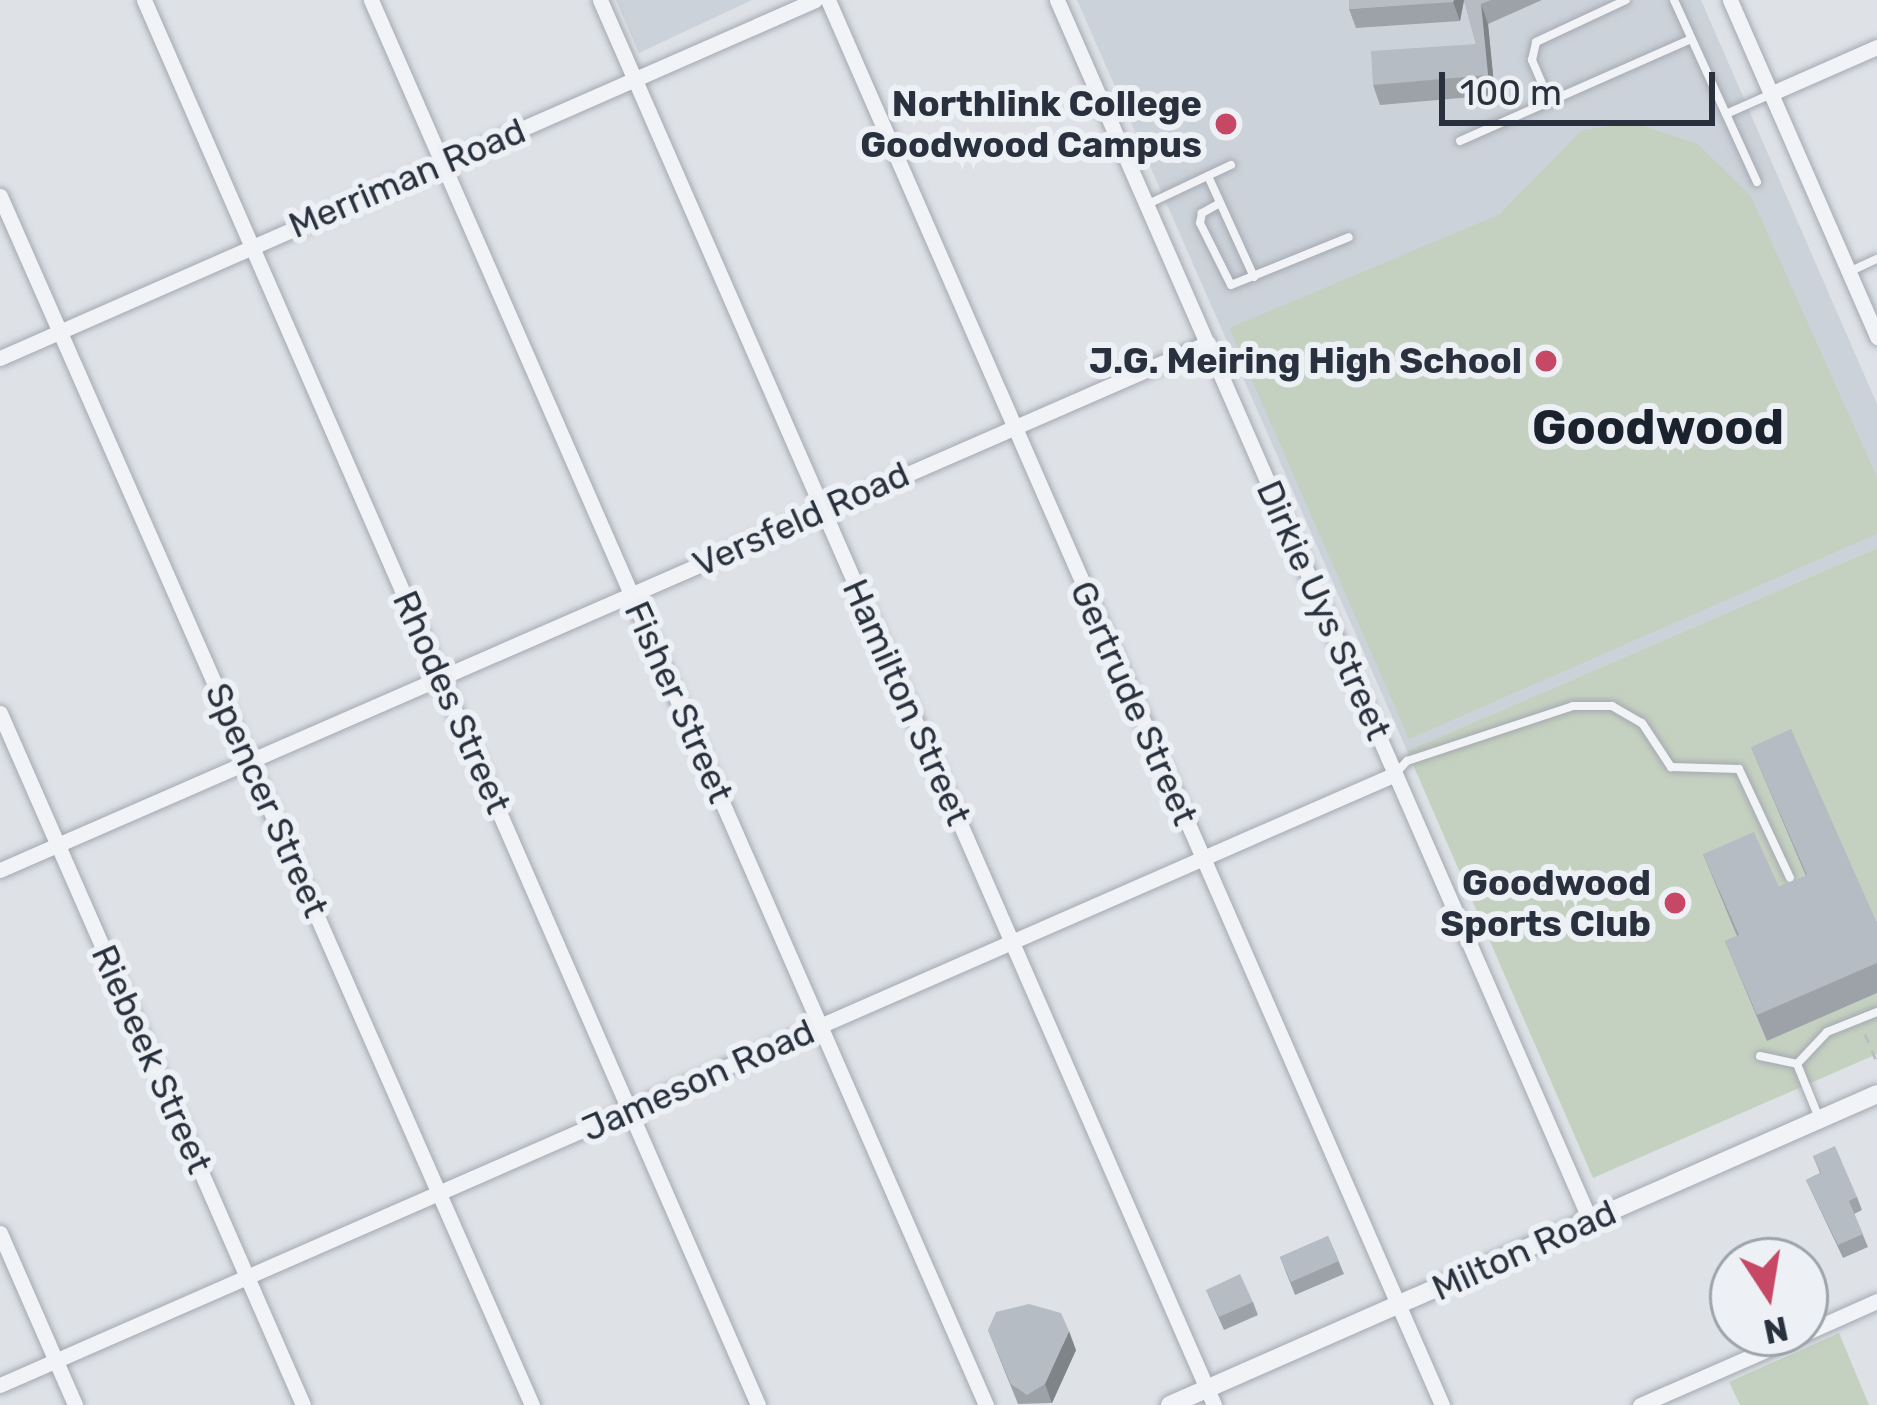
<!DOCTYPE html>
<style>
body{margin:0}
#map{position:relative;width:1877px;height:1405px;overflow:hidden;background:#dee2e7;font-family:Rubik,sans-serif}
div>[style]{position:absolute}
.built>*{inset:0;background:#ccd2d9}
.green>*{inset:0;background:#c5d1c0}
.path>*{height:3px;margin-top:-1.5px;transform-origin:0;background:repeating-linear-gradient(90deg,#b9bdc2 0 9px,transparent 0 18px)}
.roads{filter:drop-shadow(0 0 3px #a4a9b1) drop-shadow(0 0 3px #a4a9b1)}
.service>*{height:8px;margin:-4px;padding:0 4px;transform-origin:4px;border-radius:4px;background:#f1f3f6}
.minor>*{height:15px;margin:-7.5px;padding:0 7.5px;transform-origin:7.5px;border-radius:7.5px;background:#f1f3f6}
.tertiary>*{height:18px;margin:-9px;padding:0 9px;transform-origin:9px;border-radius:9px;background:#f1f3f6}
.wall>*{inset:0;background:#9da2a9}
.shaded-wall>*{inset:0;background:#7f8489}
.building>*{inset:0;background:#b6bcc4}
.dots>*{width:33px;height:33px;translate:-50% -50%;box-sizing:border-box;border:6px solid #edf1f5;border-radius:50%}
span{translate:-50% -50%;white-space:nowrap;text-align:center;line-height:1.15;-webkit-text-stroke:12px #edf1f5;paint-order:stroke}
.poi-label{font-size:36px;color:#28313d;font-weight:700}
.right{translate:-100% -50%;text-align:right}
.street-label{font-size:36px;color:#28313d}
.district-label{font-size:48px;color:#1a222e;font-weight:700}
.north{position:absolute;left:1709px;top:1237px;width:120px;height:120px;box-sizing:border-box;background:#edf1f5;border:3px solid #9ea4ab;border-radius:50%;rotate:168deg;font-size:33px;font-weight:700;line-height:48px;text-align:center;color:#28313d}
.north::after{content:'';display:block;margin:auto;width:42px;height:54px;background:#c74864;clip-path:polygon(50% 0,100% 100%,50% 72%,0 100%)}
.scale{position:absolute;left:1439px;top:72px;width:276px;height:54px;box-sizing:border-box;border:6px solid #28313d;border-top:0;padding-left:15px;font-size:36px;line-height:42px;white-space:nowrap;color:#28313d;-webkit-text-stroke:9px #edf1f5;paint-order:stroke}
</style>
<div id="map">
<div class="built">
<div style="clip-path:polygon(616px 0,752px 0,639px 53px)"></div>
<div style="clip-path:polygon(1077px 0,1701px 0,1877px 404px,1877px 548px,1407px 751px)"></div>
</div>
<div class="green">
<div style="clip-path:polygon(1634px 123px,1698px 144px,1751px 196px,1877px 477px,1877px 534px,1409px 739px,1229px 328px,1500px 214px,1582px 130px)"></div>
<div style="clip-path:polygon(1877px 548px,1877px 1054px,1593px 1178px,1407px 751px)"></div>
<div style="clip-path:polygon(1839px 1333px,1869px 1405px,1740px 1405px,1729px 1382px)"></div>
</div>
<div class="path">
<div style="left:1865px;top:1034px;width:28px;rotate:67deg"></div>
</div>
<div class="roads">
<div class="service">
<div style="left:1674px;top:0;width:125px;rotate:65.5deg"></div>
<div style="left:1550px;top:102px;width:46px;rotate:-113.2deg"></div>
<div style="left:1532px;top:60px;width:18px;rotate:-77deg"></div>
<div style="left:1536px;top:42px;width:99px;rotate:-25deg"></div>
<div style="left:1460px;top:141px;width:253px;rotate:-23.8deg"></div>
<div style="left:1208px;top:176px;width:111px;rotate:65.5deg"></div>
<div style="left:1757px;top:182px;width:75px;rotate:-114.5deg"></div>
<div style="left:1726px;top:114px;width:47px;rotate:-23.8deg"></div>
<div style="left:1220px;top:203px;width:21px;rotate:151deg"></div>
<div style="left:1202px;top:213px;width:10px;rotate:101deg"></div>
<div style="left:1200px;top:223px;width:69px;rotate:63.4deg"></div>
<div style="left:1231px;top:285px;width:127px;rotate:-22.1deg"></div>
<div style="left:1146px;top:205px;width:94px;rotate:-25.2deg"></div>
<div style="left:1851px;top:271px;width:29px;rotate:-25deg"></div>
<div style="left:1397px;top:772px;width:15px;rotate:-48deg"></div>
<div style="left:1407px;top:761px;width:175px;rotate:-18.3deg"></div>
<div style="left:1573px;top:706px;width:39px"></div>
<div style="left:1612px;top:706px;width:34px;rotate:30deg"></div>
<div style="left:1642px;top:723px;width:53px;rotate:56.6deg"></div>
<div style="left:1671px;top:767px;width:68px;rotate:1.7deg"></div>
<div style="left:1739px;top:769px;width:120px;rotate:64.9deg"></div>
<div style="left:1760px;top:1056px;width:38px;rotate:12deg"></div>
<div style="left:1797px;top:1064px;width:58px;rotate:67.8deg"></div>
<div style="left:1797px;top:1064px;width:44px;rotate:-46.8deg"></div>
<div style="left:1827px;top:1032px;width:54px;rotate:-21.8deg"></div>
</div>
<div class="minor">
<div style="left:144px;top:0;width:1533px;rotate:66.39deg"></div>
<div style="left:371px;top:0;width:1534px;rotate:66.36deg"></div>
<div style="left:600px;top:0;width:1533px;rotate:66.39deg"></div>
<div style="left:828px;top:0;width:1533px;rotate:66.39deg"></div>
<div style="left:1057px;top:0;width:1331px;rotate:66.4deg"></div>
<div style="left:1730px;top:0;width:368px;rotate:66.4deg"></div>
<div style="left:1770px;top:94px;width:117px;rotate:-23.7deg"></div>
<div style="left:0;top:196px;width:1321px;rotate:66.25deg"></div>
<div style="left:0;top:358px;width:890px;rotate:-23.71deg"></div>
<div style="left:0;top:713px;width:755px;rotate:66.35deg"></div>
<div style="left:0;top:870px;width:1318px;rotate:-23.57deg"></div>
<div style="left:0;top:1233px;width:188px;rotate:66.4deg"></div>
<div style="left:1805px;top:1333px;width:79px;rotate:-24deg"></div>
<div style="left:0;top:1385px;width:1523px;rotate:-23.65deg"></div>
<div style="left:1640px;top:1405px;width:180px;rotate:-23.6deg"></div>
</div>
<div class="tertiary">
<div style="left:1170px;top:1405px;width:772px;rotate:-23.74deg"></div>
</div>
</div>
<div class="wall">
<div style="clip-path:polygon(1464px 0,1460px 21px,1356px 28px,1349px 9px)"></div>
<div style="clip-path:polygon(1464px 0,1542px 0,1488px 24px,1495px 95px,1380px 105px,1373px 85px,1476px 44px)"></div>
<div style="clip-path:polygon(1751px 747px,1877px 923px,1877px 993px,1767px 1041px,1725px 941px,1737px 936px,1703px 854px,1779px 887px,1806px 876px)"></div>
<div style="clip-path:polygon(1813px 1156px,1857px 1197px,1862px 1210px,1854px 1214px,1868px 1247px,1843px 1258px,1806px 1180px,1820px 1173px)"></div>
<div style="clip-path:polygon(1328px 1236px,1344px 1274px,1295px 1295px,1280px 1257px)"></div>
<div style="clip-path:polygon(1206px 1290px,1253px 1302px,1258px 1315px,1224px 1330px)"></div>
<div style="clip-path:polygon(988px 1330px,1076px 1350px,1052px 1403px,1018px 1404px)"></div>
</div>
<div class="shaded-wall">
<div style="clip-path:polygon(1454px 0,1464px 0,1460px 21px,1453px 2px)"></div>
<div style="clip-path:polygon(1481px 4px,1488px 24px,1495px 95px,1488px 75px)"></div>
<div style="clip-path:polygon(1069px 1331px,1076px 1350px,1052px 1403px,1045px 1384px)"></div>
</div>
<div class="building">
<div style="clip-path:polygon(1349px 0,1454px 0,1453px 2px,1349px 9px)"></div>
<div style="clip-path:polygon(1464px 0,1491px 0,1481px 4px,1488px 75px,1373px 85px,1371px 51px,1476px 44px)"></div>
<div style="clip-path:polygon(1791px 729px,1877px 923px,1877px 963px,1757px 1015px,1725px 941px,1739px 935px,1703px 854px,1754px 832px,1779px 887px,1807px 875px,1751px 747px)"></div>
<div style="clip-path:polygon(1835px 1146px,1857px 1197px,1849px 1201px,1863px 1234px,1838px 1245px,1806px 1180px,1821px 1173px,1813px 1156px)"></div>
<div style="clip-path:polygon(1328px 1236px,1339px 1261px,1291px 1282px,1280px 1257px)"></div>
<div style="clip-path:polygon(1240px 1274px,1253px 1302px,1219px 1317px,1206px 1290px)"></div>
<div style="clip-path:polygon(1029px 1304px,1061px 1313px,1069px 1331px,1045px 1384px,1027px 1395px,1011px 1384px,988px 1330px,996px 1312px)"></div>
</div>
<div class="dots">
<div style="left:1226px;top:124px;background:#c74864"></div>
<div style="left:1546px;top:361px;background:#c74864"></div>
<div style="left:1675px;top:903px;background:#c74864"></div>
</div>
<div class="poi-label">
<span class="right" style="left:1202px;top:124px">Northlink College<br>Goodwood Campus</span>
<span class="right" style="left:1522px;top:361px">J.G. Meiring High School</span>
<span class="right" style="left:1651px;top:903px">Goodwood<br>Sports Club</span>
</div>
<div class="street-label">
<span style="left:407px;top:178px;rotate:-23deg">Merriman Road</span>
<span style="left:801px;top:519px;rotate:-24deg">Versfeld Road</span>
<span style="left:1324px;top:610px;rotate:66deg">Dirkie Uys Street</span>
<span style="left:452px;top:702px;rotate:66deg">Rhodes Street</span>
<span style="left:679px;top:702px;rotate:66deg">Fisher Street</span>
<span style="left:907px;top:702px;rotate:66deg">Hamilton Street</span>
<span style="left:1134px;top:703px;rotate:66deg">Gertrude Street</span>
<span style="left:267px;top:800px;rotate:66deg">Spencer Street</span>
<span style="left:152px;top:1059px;rotate:66deg">Riebeek Street</span>
<span style="left:698px;top:1080px;rotate:-24deg">Jameson Road</span>
<span style="left:1524px;top:1250px;rotate:-24deg">Milton Road</span>
</div>
<div class="district-label">
<span style="left:1658px;top:428px">Goodwood</span>
</div>
<div class="north">N</div>
<div class="scale">100 m</div>
</div>
